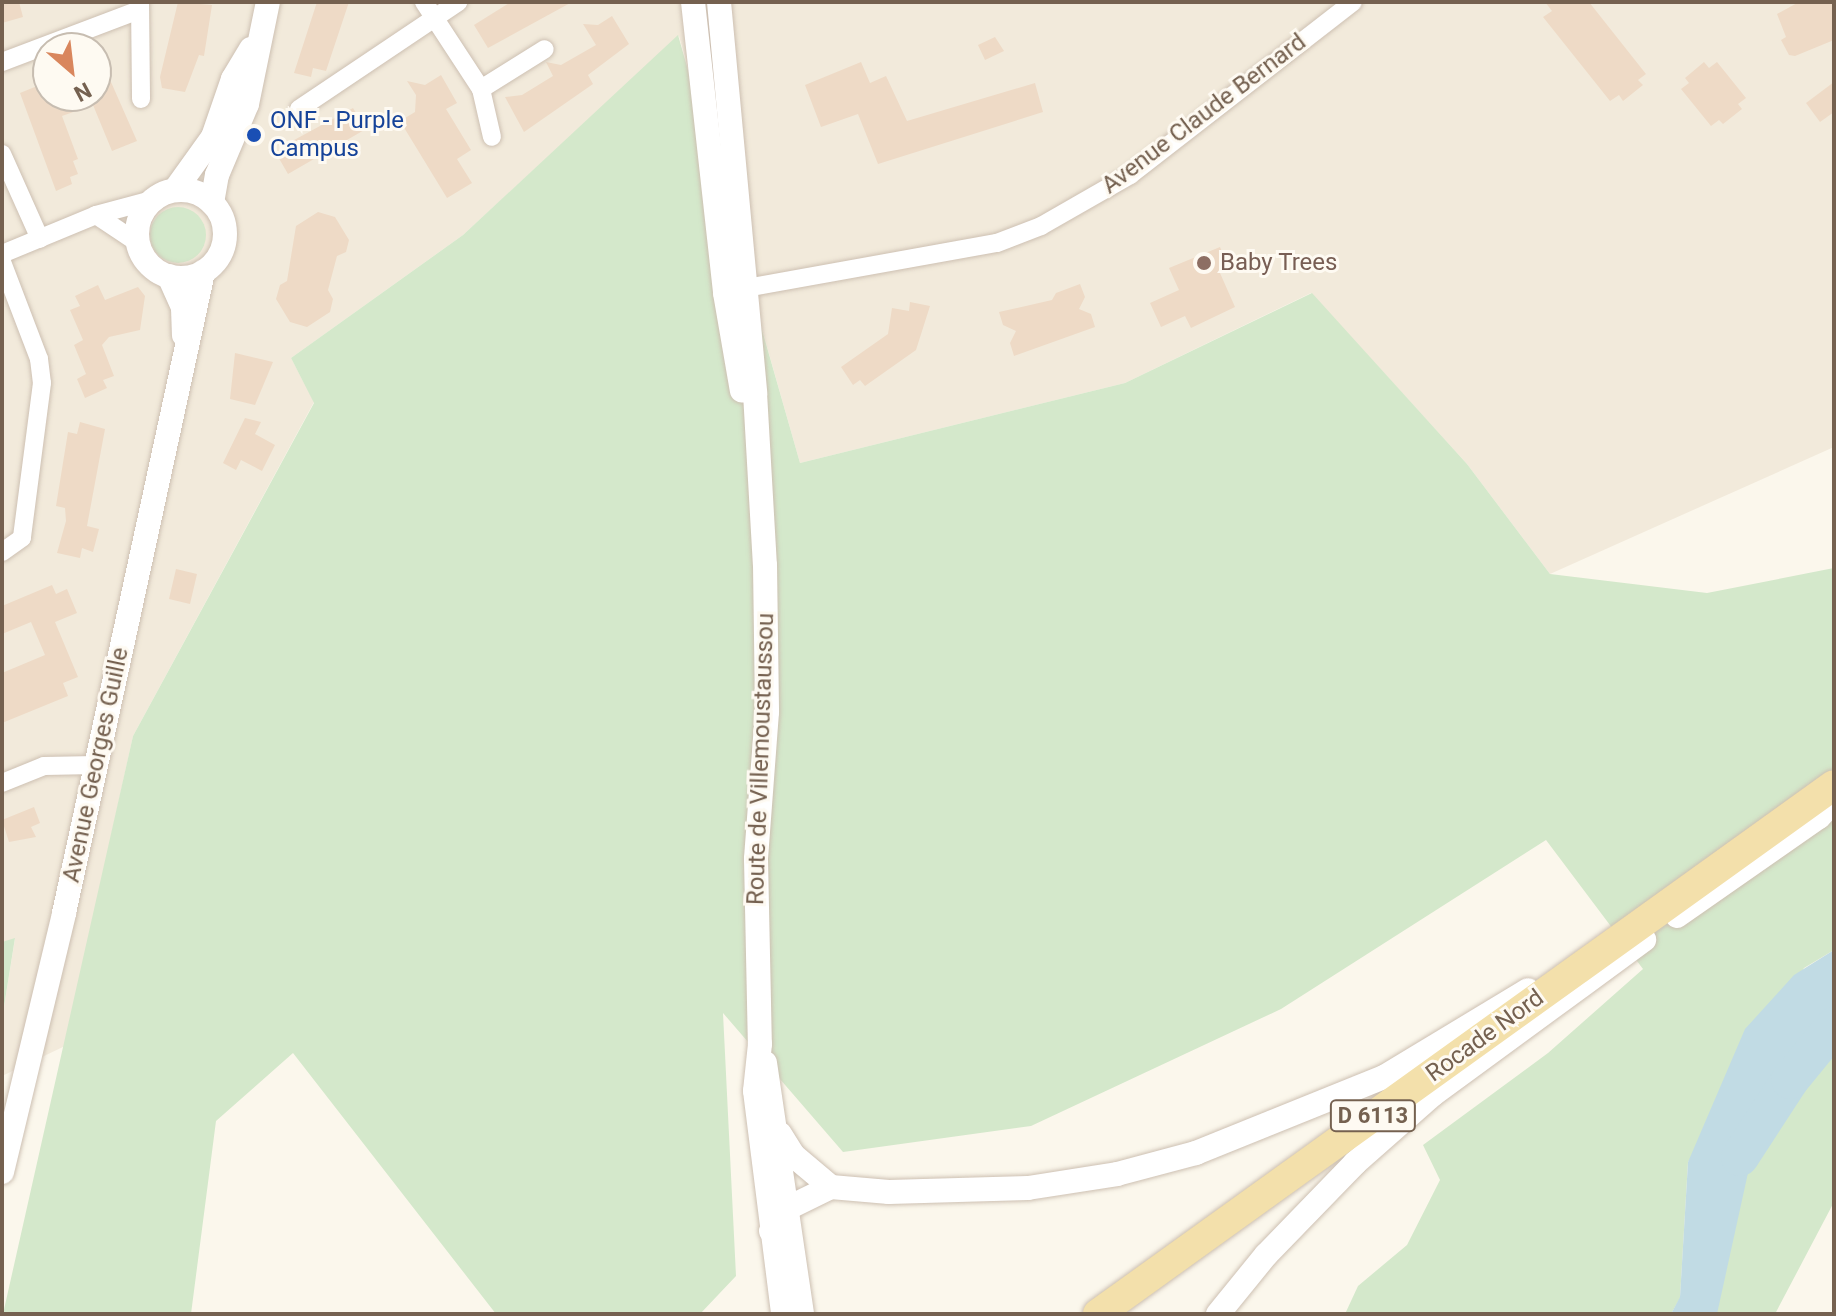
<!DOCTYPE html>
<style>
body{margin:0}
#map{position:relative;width:1836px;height:1316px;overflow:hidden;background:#fbf7ec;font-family:Roboto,sans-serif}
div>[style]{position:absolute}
.residential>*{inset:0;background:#f2eadb}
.green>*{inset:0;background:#d4e8cb}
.round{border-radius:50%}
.water>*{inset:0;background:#c1dbe4}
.river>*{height:38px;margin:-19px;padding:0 19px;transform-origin:19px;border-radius:19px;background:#c1dbe4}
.building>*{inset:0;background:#eedac6}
.roads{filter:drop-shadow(0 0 2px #cdc0b2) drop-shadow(0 0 2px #cdc0b2)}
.minor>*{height:18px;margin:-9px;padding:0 9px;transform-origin:9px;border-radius:9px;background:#fff}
.tertiary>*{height:24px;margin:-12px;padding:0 12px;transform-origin:12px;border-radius:12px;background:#fff}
.tertiary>.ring{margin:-12px;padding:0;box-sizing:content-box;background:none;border:24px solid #fff;border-radius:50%}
.primary>*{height:30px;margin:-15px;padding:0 15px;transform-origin:15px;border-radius:15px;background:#f3e0ab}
.dots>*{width:22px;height:22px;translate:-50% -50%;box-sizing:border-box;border:4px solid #fefaf2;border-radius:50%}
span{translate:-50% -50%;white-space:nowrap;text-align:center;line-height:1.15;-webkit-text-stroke:6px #fefaf2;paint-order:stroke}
.shield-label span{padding:2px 6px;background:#fefaf2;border:2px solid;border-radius:6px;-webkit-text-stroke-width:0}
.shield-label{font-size:22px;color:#756150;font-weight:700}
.street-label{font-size:24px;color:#756150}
.transit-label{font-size:24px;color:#164399}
.left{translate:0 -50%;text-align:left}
.education-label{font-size:24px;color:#785e54}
.frame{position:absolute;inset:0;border:4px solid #756150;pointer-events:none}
.north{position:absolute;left:32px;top:32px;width:80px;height:80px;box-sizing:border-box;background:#fefaf2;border:2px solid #c7bdb1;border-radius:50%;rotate:152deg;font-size:22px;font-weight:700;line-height:32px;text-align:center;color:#756150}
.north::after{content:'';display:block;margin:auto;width:28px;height:36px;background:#d9865d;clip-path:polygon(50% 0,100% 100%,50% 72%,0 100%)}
</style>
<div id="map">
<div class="residential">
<div style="clip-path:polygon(evenodd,2px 2px,1834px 2px,1834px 447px,1550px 574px,1467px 464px,1311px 293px,1125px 383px,800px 463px,679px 36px,463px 235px,291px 358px,314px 402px,133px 736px,65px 1046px,2px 1076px,2px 1019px,15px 939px,2px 942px,2px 2px,48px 48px,96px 48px,96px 96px,48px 96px,48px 48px)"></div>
</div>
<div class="green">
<div style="clip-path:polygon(678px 35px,800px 463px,1125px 383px,1312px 293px,1467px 464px,1550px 574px,1707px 593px,1834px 568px,1834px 950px,1804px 968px,1688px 1162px,1680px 1298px,1671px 1314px,1345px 1314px,1358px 1286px,1407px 1245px,1440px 1180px,1423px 1145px,1548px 1053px,1643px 969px,1546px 840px,1281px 1009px,1031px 1126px,843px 1152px,723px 1013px,736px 1276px,700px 1314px,496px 1314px,293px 1053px,216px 1121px,191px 1314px,3px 1314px,133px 736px,314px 403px,291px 358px,463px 235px)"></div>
<div class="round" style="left:150px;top:207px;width:56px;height:56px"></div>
<div style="clip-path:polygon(15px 938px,2px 1019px,2px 942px)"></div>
<div style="clip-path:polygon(1834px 1028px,1834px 1202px,1775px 1314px,1716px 1314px,1731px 1195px,1761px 1143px,1772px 1098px)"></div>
</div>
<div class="water">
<div style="clip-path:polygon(1834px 950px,1834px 1027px,1777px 1098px,1757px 1132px,1717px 1314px,1671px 1314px,1680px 1297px,1688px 1162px,1745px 1029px,1794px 975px)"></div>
</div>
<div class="river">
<div style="left:1740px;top:1157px;width:92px;rotate:-57deg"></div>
<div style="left:1790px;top:1080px;width:70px;rotate:-50.8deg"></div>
</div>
<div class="building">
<div style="clip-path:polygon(2px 2px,19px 2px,23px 17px,2px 23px)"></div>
<div style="clip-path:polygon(178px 2px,212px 5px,204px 56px,199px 55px,185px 92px,162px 88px,160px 77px)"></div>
<div style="clip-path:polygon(317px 2px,349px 2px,326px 71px,313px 68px,311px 77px,294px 73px)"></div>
<div style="clip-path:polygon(511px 2px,572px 2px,488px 48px,474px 25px)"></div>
<div style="clip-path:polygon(1545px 2px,1589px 2px,1646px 74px,1638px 80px,1643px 85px,1623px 101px,1619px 95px,1610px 101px,1543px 17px,1552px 11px)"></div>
<div style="clip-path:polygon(1799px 2px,1834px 2px,1834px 40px,1795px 56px,1789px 55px,1781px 40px,1786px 37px,1777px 14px)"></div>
<div style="clip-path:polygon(612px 16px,629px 44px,588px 75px,593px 84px,524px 132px,505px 97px,522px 95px,553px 76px,546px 62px,561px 65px,596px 45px,583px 24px,598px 25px)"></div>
<div style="clip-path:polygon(995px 37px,1004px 51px,985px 60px,978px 45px)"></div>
<div style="clip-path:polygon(96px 48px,137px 141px,112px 151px,93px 105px,62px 116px,78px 159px,73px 161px,78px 174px,70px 177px,72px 184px,56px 191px,20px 93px,47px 82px,53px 99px,96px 96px)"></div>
<div style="clip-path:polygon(861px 62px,870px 83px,886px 76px,907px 121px,1035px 83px,1043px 112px,878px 164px,858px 114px,821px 127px,805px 85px)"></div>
<div style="clip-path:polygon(1704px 62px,1709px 68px,1717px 62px,1746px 98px,1738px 104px,1742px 109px,1723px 124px,1719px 120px,1711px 126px,1681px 89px,1689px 83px,1685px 78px)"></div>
<div style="clip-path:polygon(441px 75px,457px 103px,446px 109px,471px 150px,457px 159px,472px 183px,447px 198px,400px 121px,415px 112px,416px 95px,407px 81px,425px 85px)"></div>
<div style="clip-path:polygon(1834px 82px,1834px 112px,1820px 122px,1806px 103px)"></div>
<div style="clip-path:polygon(353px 108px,366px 129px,288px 174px,277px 155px,287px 149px,285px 145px)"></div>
<div style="clip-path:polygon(318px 212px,335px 217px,349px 240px,346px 252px,337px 256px,328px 290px,333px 299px,330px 312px,307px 327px,290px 322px,276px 299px,280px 285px,287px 281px,296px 226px)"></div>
<div style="clip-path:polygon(1220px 247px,1229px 269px,1220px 273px,1235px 307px,1191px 328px,1185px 316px,1161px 327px,1150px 303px,1179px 290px,1169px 268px)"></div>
<div style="clip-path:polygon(1080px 284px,1085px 297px,1079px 309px,1091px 314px,1095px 327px,1014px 356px,1010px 343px,1016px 331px,1003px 325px,999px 312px,1052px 300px,1056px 293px)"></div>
<div style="clip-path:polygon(98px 285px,105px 300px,138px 287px,145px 296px,140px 330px,109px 337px,102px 345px,114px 376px,103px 380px,107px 388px,85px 398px,77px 379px,86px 374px,74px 345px,83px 340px,70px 310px,80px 306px,75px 296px)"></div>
<div style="clip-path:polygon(910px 302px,930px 306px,916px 350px,865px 386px,860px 380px,853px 385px,841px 367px,888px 334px,892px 308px,909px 311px)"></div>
<div style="clip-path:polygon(235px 353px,273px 362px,255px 405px,230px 399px)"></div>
<div style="clip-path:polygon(245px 418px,261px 422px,255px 434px,275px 445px,262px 471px,241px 460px,236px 470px,223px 463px)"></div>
<div style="clip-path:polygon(80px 422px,105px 429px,87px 526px,99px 529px,93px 552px,82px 548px,80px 558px,57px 553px,66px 521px,65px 508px,56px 506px,68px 432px,77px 434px)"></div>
<div style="clip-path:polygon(176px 569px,197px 574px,190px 604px,169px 599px)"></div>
<div style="clip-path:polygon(52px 585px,56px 594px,67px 589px,77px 613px,55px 622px,78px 677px,63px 683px,68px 696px,2px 723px,2px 673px,45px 655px,31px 622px,2px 634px,2px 606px)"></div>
<div style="clip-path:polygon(34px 807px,40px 823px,31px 827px,36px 837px,9px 842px,2px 820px)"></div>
</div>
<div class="roads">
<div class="minor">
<div style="left:140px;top:2px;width:97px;rotate:89.4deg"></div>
<div style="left:424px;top:2px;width:104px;rotate:56.8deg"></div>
<div style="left:481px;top:89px;width:75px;rotate:-32deg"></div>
<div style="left:2px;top:62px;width:147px;rotate:-20.8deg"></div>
<div style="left:481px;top:89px;width:49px;rotate:77.1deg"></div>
<div style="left:299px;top:109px;width:192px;rotate:-33.9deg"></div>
<div style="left:2px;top:154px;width:93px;rotate:65.9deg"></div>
<div style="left:96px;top:215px;width:50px;rotate:33.7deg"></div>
<div style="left:2px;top:254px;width:102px;rotate:-22.5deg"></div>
<div style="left:96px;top:215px;width:58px;rotate:-15deg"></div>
<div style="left:2px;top:262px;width:104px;rotate:69.1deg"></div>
<div style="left:39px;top:359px;width:24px;rotate:83deg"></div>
<div style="left:42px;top:383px;width:156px;rotate:97.4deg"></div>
<div style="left:22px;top:538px;width:24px;rotate:145deg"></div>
<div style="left:735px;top:290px;width:266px;rotate:-10.2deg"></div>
<div style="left:997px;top:243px;width:47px;rotate:-21.1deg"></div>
<div style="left:1041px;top:226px;width:103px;rotate:-29.8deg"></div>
<div style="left:1130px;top:175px;width:282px;rotate:-37.8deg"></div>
<div style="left:2px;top:783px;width:45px;rotate:-22deg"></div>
<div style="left:44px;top:766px;width:52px;rotate:-1.1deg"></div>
</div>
<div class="tertiary">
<div style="left:693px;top:2px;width:293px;rotate:83.7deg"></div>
<div style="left:725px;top:293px;width:99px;rotate:80.2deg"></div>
<div style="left:719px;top:2px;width:393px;rotate:84.7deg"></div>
<div style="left:755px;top:393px;width:172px;rotate:86.7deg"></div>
<div style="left:765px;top:565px;width:147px;rotate:89.2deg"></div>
<div style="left:767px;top:712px;width:147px;rotate:94.3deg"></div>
<div style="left:756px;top:859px;width:185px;rotate:88.8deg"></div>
<div style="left:760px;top:1044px;width:47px;rotate:96.1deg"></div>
<div style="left:755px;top:1091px;width:225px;rotate:82.8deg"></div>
<div style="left:175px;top:190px;width:65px;rotate:-54.4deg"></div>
<div style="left:213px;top:137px;width:61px;rotate:-71deg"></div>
<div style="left:233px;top:79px;width:35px;rotate:-59deg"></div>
<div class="ring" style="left:137px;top:190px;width:64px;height:64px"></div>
<div style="left:212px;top:203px;width:28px;rotate:-80deg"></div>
<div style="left:217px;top:175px;width:77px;rotate:-67.1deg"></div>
<div style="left:247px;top:104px;width:104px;rotate:-78.4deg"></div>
<div style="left:169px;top:276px;width:35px;rotate:66deg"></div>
<div style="left:183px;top:308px;width:27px;rotate:88deg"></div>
<div style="left:1677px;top:916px;width:173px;rotate:-34.9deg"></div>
<div style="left:1819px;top:817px;width:22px;rotate:-47deg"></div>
<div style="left:765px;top:1063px;width:254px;rotate:81.6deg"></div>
<div style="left:780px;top:1134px;width:26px;rotate:58deg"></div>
<div style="left:794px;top:1156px;width:48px;rotate:40deg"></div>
<div style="left:2px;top:1172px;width:266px;rotate:-76.5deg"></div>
<div style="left:64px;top:913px;width:656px;rotate:-77.76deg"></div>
<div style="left:771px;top:1231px;width:27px;rotate:-56deg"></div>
<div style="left:786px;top:1209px;width:50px;rotate:-26.1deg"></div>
<div style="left:831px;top:1187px;width:58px;rotate:4.9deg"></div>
<div style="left:889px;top:1192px;width:139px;rotate:-1.6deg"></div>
<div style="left:1028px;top:1188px;width:90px;rotate:-8.9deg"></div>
<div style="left:1117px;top:1174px;width:82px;rotate:-14.9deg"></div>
<div style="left:1196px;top:1153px;width:203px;rotate:-22deg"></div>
<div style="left:1384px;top:1077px;width:168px;rotate:-31.1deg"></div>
<div style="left:1218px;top:1314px;width:76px;rotate:-50.9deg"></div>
<div style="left:1266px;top:1255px;width:128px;rotate:-45.9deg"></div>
<div style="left:1355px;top:1163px;width:103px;rotate:-41.4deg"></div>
<div style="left:1432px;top:1095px;width:263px;rotate:-36.2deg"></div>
</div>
<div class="primary">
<div style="left:1098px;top:1314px;width:906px;rotate:-35.71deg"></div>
</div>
</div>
<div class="dots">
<div style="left:254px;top:135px;background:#1a4fb4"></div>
<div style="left:1204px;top:263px;background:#8d6e63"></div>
</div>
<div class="shield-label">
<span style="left:1373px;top:1116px">D 6113</span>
</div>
<div class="street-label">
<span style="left:1204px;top:114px;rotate:-37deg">Avenue Claude Bernard</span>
<span style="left:761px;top:759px;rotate:-88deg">Route de Villemoustaussou</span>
<span style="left:96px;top:765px;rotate:-78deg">Avenue Georges Guille</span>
<span style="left:1485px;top:1036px;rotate:-36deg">Rocade Nord</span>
</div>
<div class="transit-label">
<span class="left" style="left:270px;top:135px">ONF - Purple<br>Campus</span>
</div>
<div class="education-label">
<span class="left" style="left:1220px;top:263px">Baby Trees</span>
</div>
<div class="frame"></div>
<div class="north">N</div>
</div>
